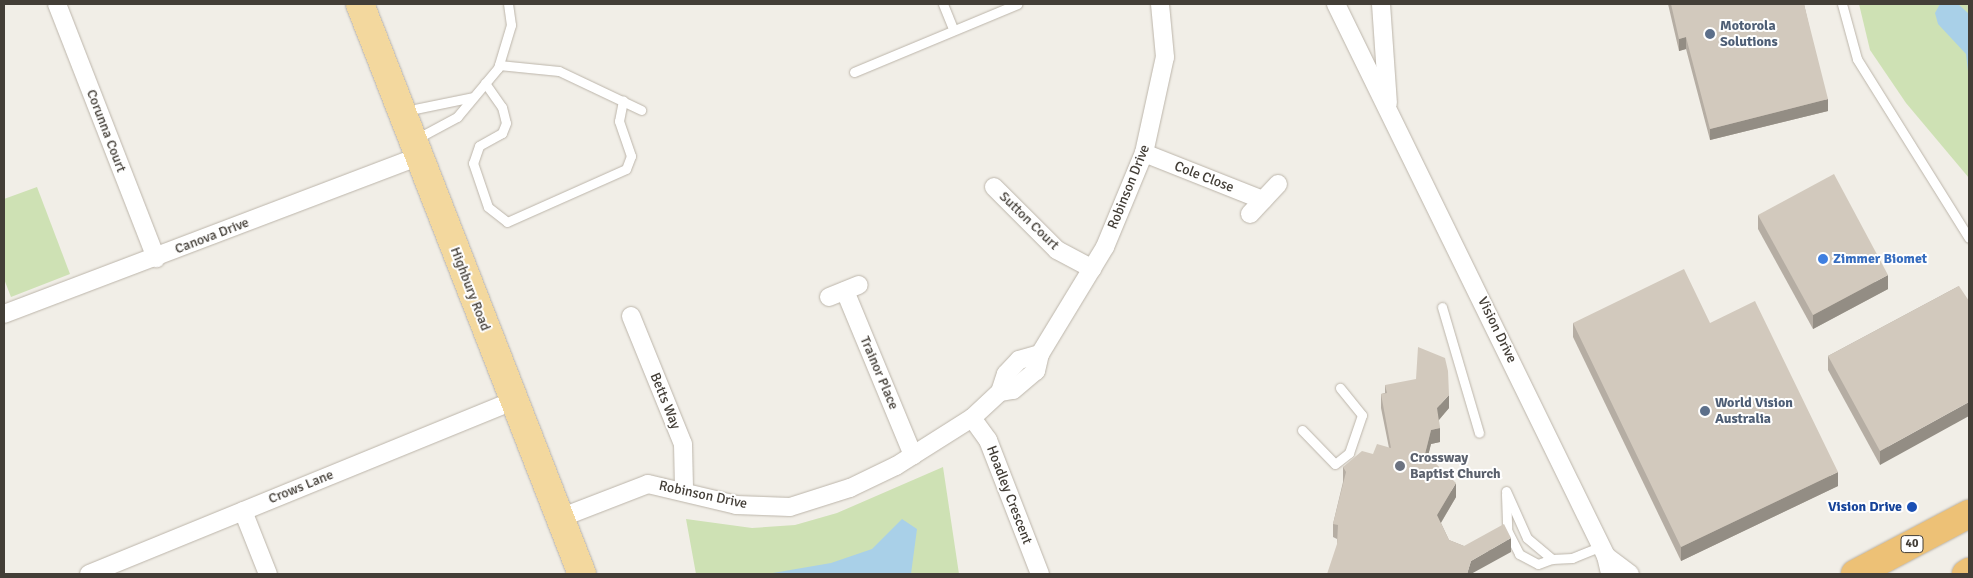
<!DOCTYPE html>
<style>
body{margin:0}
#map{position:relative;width:1973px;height:578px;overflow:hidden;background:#f1eee7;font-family:Signika,sans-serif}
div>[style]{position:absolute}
.green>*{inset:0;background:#cee1b4}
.water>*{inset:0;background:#a9d0e8}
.roads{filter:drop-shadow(0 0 1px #bcb5aa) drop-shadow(0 0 1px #bcb5aa)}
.lane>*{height:9px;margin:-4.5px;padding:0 4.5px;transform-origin:4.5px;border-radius:4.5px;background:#fff}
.street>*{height:18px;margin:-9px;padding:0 9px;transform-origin:9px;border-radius:9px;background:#fff}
.primary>*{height:28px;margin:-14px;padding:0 14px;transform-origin:14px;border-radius:14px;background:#f3d89e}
.highway>*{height:28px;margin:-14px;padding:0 14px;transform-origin:14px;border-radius:14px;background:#edc176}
.wall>*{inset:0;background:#b5ada3}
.shaded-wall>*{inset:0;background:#938d84}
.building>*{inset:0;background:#d2c9bd}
.dots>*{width:14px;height:14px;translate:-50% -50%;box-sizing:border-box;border:2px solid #fff;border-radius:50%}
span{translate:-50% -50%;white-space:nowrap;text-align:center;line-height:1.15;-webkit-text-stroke:4px #fff;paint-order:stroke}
.shield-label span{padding:1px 4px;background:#fff;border:1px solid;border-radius:4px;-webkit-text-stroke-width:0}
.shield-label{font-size:12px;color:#433e37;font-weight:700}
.service-label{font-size:14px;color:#4e5e75;font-weight:700}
.left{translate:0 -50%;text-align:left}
.street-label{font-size:14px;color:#433e37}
.shop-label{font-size:14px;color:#366cbe;font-weight:700}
.worship-label{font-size:14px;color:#5b616d;font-weight:700}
.transit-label{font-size:14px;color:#164399;font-weight:700}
.right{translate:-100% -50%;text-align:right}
.frame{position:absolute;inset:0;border:5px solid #433e37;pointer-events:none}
</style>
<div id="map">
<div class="green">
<div style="clip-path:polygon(1859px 4px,1969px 4px,1969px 178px,1906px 103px,1870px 50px)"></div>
<div style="clip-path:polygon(37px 187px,70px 274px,11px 297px,4px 279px,4px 199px)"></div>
<div style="clip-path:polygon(943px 467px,959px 574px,696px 574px,686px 519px,752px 528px,795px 525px,837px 513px)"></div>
</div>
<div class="water">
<div style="clip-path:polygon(1940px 4px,1958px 4px,1969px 14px,1969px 80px,1966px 54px,1938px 24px,1935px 13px)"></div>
<div style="clip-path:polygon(902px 519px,917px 529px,911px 574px,767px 574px,831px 563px,872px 549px)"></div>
</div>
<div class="roads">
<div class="lane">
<div style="left:943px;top:4px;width:27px;rotate:68deg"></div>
<div style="left:1842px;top:4px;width:57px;rotate:74.7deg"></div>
<div style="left:1857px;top:59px;width:211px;rotate:58deg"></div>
<div style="left:499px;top:65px;width:60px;rotate:5.7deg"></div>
<div style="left:559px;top:71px;width:91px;rotate:25.4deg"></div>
<div style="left:854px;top:72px;width:177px;rotate:-22.6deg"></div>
<div style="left:485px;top:83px;width:29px;rotate:55deg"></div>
<div style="left:502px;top:107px;width:16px;rotate:76deg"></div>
<div style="left:506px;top:123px;width:11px;rotate:112deg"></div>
<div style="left:502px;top:133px;width:26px;rotate:151deg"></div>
<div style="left:479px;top:146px;width:18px;rotate:109deg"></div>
<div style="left:473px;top:163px;width:46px;rotate:71.2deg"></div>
<div style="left:488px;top:207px;width:24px;rotate:38deg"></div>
<div style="left:507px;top:222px;width:130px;rotate:-24deg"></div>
<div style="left:626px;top:169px;width:14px;rotate:-69deg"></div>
<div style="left:631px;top:156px;width:37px;rotate:-109deg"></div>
<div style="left:619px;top:121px;width:21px;rotate:-79deg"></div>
<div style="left:405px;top:111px;width:69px;rotate:-11.6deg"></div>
<div style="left:416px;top:139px;width:47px;rotate:-28.2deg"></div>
<div style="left:457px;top:117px;width:64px;rotate:-50.1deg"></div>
<div style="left:498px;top:68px;width:45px;rotate:-73.2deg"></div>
<div style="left:511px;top:25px;width:21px;rotate:-98deg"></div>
<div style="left:1442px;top:307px;width:131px;rotate:73.6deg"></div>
<div style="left:1302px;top:430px;width:47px;rotate:45.9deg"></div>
<div style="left:1335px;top:464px;width:18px;rotate:-38deg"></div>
<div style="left:1349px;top:453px;width:40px;rotate:-71.1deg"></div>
<div style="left:1362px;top:415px;width:35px;rotate:-129deg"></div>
<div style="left:1506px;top:491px;width:51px;rotate:65.9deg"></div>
<div style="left:1527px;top:538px;width:33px;rotate:40deg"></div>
<div style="left:1552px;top:559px;width:20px;rotate:-3deg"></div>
<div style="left:1572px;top:558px;width:31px;rotate:-22deg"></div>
<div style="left:1506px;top:494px;width:36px;rotate:88deg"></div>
<div style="left:1507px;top:530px;width:27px;rotate:63deg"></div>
<div style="left:1519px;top:554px;width:21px;rotate:28deg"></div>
<div style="left:1538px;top:564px;width:15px;rotate:-20deg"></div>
</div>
<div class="street">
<div style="left:57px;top:4px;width:273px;rotate:68.7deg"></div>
<div style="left:1336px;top:4px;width:614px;rotate:63.94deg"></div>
<div style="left:1606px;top:556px;width:18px;rotate:77deg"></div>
<div style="left:1381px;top:4px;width:99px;rotate:86deg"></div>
<div style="left:1144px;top:153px;width:128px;rotate:21.6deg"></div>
<div style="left:994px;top:187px;width:89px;rotate:45deg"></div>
<div style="left:1057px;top:250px;width:40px;rotate:28deg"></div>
<div style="left:1250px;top:214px;width:41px;rotate:-47deg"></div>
<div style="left:845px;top:291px;width:178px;rotate:67.5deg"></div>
<div style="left:829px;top:297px;width:32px;rotate:-22deg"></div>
<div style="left:4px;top:314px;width:444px;rotate:-20.8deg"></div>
<div style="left:631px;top:316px;width:138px;rotate:67.9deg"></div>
<div style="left:683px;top:444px;width:45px;rotate:88.7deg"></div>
<div style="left:1000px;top:392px;width:13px;rotate:-9deg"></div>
<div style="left:1013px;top:390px;width:30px;rotate:-40deg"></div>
<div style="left:1036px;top:371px;width:17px;rotate:-77deg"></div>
<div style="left:1040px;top:354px;width:125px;rotate:-58.7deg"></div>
<div style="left:1105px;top:247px;width:102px;rotate:-67.5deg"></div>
<div style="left:1144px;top:153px;width:98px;rotate:-77.7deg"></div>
<div style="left:1165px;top:57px;width:53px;rotate:-95.4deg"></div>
<div style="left:972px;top:418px;width:27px;rotate:54deg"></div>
<div style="left:988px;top:440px;width:144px;rotate:68.8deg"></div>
<div style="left:243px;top:511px;width:68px;rotate:68.4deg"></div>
<div style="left:560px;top:518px;width:94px;rotate:-21.1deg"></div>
<div style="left:648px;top:484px;width:90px;rotate:13.4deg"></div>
<div style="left:736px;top:505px;width:54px;rotate:2.1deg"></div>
<div style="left:790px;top:507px;width:63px;rotate:-17.6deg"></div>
<div style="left:850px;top:488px;width:51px;rotate:-25.6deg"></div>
<div style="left:896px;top:466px;width:90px;rotate:-32.3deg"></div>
<div style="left:972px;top:418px;width:38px;rotate:-43deg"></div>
<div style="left:1000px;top:392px;width:19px;rotate:-72deg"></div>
<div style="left:1006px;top:374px;width:19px;rotate:-47deg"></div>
<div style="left:1019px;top:360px;width:22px;rotate:-16deg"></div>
<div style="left:1606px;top:556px;width:30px;rotate:37deg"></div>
<div style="left:89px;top:574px;width:458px;rotate:-22.2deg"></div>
</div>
<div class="primary">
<div style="left:360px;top:4px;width:612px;rotate:68.72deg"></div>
</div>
<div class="highway">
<div style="left:1855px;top:574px;width:129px;rotate:-27.8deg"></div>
<div style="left:1966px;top:574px;width:4px;rotate:-34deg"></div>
</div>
</div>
<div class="wall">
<div style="clip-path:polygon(1668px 4px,1804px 4px,1828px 111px,1710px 140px,1686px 49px,1679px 51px)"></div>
<div style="clip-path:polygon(1758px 215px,1888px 289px,1813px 329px,1758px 229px)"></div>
<div style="clip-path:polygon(1959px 286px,1880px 465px,1828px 370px,1828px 356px)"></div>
<div style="clip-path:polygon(1573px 323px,1710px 323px,1838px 486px,1681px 561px,1573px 337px)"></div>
<div style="clip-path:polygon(1385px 385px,1449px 408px,1439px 420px,1440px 442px,1431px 444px,1427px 459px,1456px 497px,1441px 523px,1449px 540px,1464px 546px,1511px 552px,1337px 544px,1337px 539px,1333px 537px,1333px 524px,1343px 482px,1343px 467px,1389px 448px,1381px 408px,1381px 394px,1385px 393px)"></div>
</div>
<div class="shaded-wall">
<div style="clip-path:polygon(1686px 37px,1686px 49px,1679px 51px,1679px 39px)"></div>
<div style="clip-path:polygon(1828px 99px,1828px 111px,1710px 140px,1710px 129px)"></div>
<div style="clip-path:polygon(1888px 275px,1888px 289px,1813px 329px,1813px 315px)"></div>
<div style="clip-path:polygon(1449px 395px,1449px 408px,1437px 422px,1437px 408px)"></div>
<div style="clip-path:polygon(1969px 402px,1969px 416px,1880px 465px,1880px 451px)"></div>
<div style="clip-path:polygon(1440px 428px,1440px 442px,1431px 444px,1424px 472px,1424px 458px,1431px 430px)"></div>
<div style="clip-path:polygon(1838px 472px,1838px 486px,1681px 561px,1681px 547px)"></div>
<div style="clip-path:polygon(1456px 483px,1456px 497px,1437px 529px,1437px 515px)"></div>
<div style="clip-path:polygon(1511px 538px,1511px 552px,1471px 574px,1467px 574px,1471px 561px)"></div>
</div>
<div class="building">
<div style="clip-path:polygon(1671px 4px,1804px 4px,1828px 99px,1710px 129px,1686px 37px,1679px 39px)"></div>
<div style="clip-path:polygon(1834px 174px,1888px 275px,1813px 315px,1758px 215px)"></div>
<div style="clip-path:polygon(1684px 269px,1710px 323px,1755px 301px,1838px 472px,1681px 547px,1573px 323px)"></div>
<div style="clip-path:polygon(1959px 286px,1969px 301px,1969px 402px,1880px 451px,1828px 356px)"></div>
<div style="clip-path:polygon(1418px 347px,1445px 358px,1448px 371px,1449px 395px,1437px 408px,1440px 428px,1431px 430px,1424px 458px,1433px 461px,1456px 483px,1437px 515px,1449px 540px,1464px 546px,1504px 524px,1511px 538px,1471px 561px,1467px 574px,1327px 574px,1337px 544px,1338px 525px,1333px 524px,1346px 472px,1343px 467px,1362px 451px,1373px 454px,1377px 444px,1391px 448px,1381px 394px,1387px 393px,1385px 385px,1416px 379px)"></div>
</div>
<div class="dots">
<div style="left:1710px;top:34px;background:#5c6f8a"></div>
<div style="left:1823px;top:259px;background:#3f7fe0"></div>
<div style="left:1705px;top:411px;background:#5c6f8a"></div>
<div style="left:1400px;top:466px;background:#6b7280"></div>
<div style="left:1912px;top:507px;background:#1a4fb4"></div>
</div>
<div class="shield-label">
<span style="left:1912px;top:544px">40</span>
</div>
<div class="service-label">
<span class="left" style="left:1720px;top:34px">Motorola<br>Solutions</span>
<span class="left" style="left:1715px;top:411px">World Vision<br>Australia</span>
</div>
<div class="street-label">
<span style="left:106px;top:131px;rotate:69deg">Corunna Court</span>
<span style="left:1204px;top:177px;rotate:21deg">Cole Close</span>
<span style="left:1129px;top:187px;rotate:-68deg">Robinson Drive</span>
<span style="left:1029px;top:221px;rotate:44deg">Sutton Court</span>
<span style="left:212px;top:236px;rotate:-21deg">Canova Drive</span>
<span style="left:470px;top:289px;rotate:69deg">Highbury Road</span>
<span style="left:1497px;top:330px;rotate:64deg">Vision Drive</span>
<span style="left:879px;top:373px;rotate:67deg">Trainor Place</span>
<span style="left:665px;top:401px;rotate:68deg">Betts Way</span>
<span style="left:301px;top:487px;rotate:-22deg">Crows Lane</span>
<span style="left:703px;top:495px;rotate:12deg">Robinson Drive</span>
<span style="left:1009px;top:495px;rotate:69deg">Hoadley Crescent</span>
</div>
<div class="shop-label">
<span class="left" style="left:1833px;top:259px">Zimmer Biomet</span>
</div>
<div class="worship-label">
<span class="left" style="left:1410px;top:466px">Crossway<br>Baptist Church</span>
</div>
<div class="transit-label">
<span class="right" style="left:1902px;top:507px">Vision Drive</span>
</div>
<div class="frame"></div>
</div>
